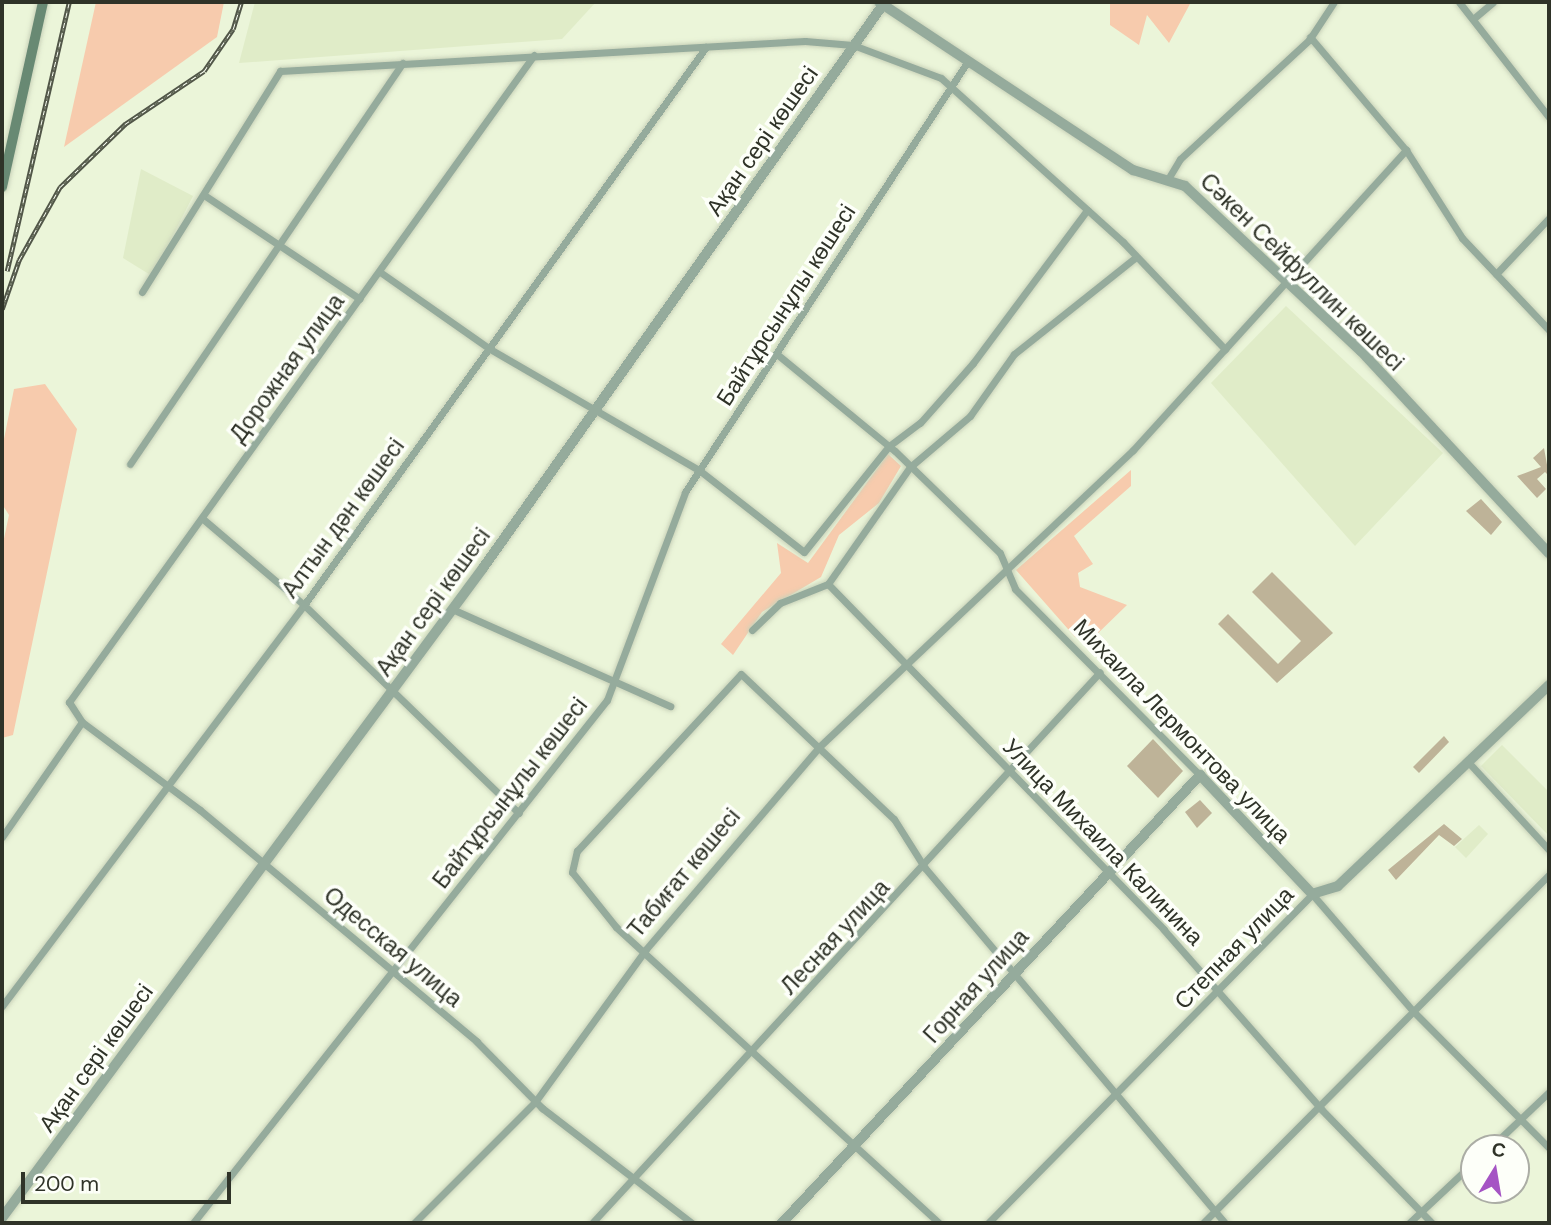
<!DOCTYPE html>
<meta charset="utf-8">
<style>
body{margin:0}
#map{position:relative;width:1551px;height:1225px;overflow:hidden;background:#ebf5d9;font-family:"DM Sans",sans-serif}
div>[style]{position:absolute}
.built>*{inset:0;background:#e0ecc8}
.green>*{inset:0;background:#f7cbad}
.building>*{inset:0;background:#beb398}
.roads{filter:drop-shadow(0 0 2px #c9d2b9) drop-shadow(0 0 2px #c9d2b9)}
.minor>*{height:7px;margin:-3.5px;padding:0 3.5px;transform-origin:3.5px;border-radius:3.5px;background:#95ab9c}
.tertiary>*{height:10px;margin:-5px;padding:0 5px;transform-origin:5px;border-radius:5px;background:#95ab9c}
.secondary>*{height:10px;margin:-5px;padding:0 5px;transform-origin:5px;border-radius:5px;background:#688973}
.rail>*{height:4.5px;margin-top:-2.25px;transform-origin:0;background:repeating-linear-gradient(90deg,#fdfff9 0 5px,#515648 0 10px);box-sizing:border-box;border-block:2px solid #515648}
span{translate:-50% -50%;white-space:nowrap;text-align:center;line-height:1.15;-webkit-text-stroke:7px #fdfff9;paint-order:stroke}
.street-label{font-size:23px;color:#2f3328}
.frame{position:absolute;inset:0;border:4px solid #2f3328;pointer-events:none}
.north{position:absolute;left:1460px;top:1134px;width:70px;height:70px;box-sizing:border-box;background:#fdfff9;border:2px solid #abada5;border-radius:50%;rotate:11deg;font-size:19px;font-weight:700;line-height:28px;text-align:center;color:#2f3328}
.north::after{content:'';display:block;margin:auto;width:24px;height:32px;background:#a554c4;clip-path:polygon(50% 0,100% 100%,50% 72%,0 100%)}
.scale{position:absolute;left:21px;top:1172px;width:210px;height:32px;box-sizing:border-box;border:4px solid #2f3328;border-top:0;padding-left:9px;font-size:21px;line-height:24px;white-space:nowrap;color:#2f3328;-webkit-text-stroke:5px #fdfff9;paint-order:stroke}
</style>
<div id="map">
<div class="built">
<div style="clip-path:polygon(255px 2px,596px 2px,562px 39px,239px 63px)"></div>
<div style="clip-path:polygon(141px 169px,193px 196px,152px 276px,123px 258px)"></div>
<div style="clip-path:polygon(1286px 306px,1443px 453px,1355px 546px,1211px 383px)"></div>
<div style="clip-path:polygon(1502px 745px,1549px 792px,1549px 836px,1481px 766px)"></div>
<div style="clip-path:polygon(1479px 825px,1488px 834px,1466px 858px,1455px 847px)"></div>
</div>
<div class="green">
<div style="clip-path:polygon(96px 2px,224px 2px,217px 37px,64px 147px)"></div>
<div style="clip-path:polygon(1110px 2px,1191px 2px,1169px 43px,1147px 15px,1139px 45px,1110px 25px)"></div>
<div style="clip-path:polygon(45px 384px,77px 429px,13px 735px,2px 738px,2px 548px,9px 515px,2px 504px,2px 449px,14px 389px)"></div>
<div style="clip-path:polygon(888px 454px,901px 466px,879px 503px,839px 535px,821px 577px,762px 612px,733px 655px,721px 644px,781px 573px,777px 543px,808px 563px)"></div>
<div style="clip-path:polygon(1131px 470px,1131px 486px,1074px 536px,1093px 564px,1078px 573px,1080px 587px,1127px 605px,1091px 640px,1075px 637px,1016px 570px)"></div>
</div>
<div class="building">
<div style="clip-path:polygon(1544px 448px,1549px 476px,1545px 472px,1537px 479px,1546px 489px,1537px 498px,1517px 476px,1541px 467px,1533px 458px)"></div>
<div style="clip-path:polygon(1481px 499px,1502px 522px,1491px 535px,1466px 511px)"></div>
<div style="clip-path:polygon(1272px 572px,1333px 633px,1277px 683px,1218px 624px,1228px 614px,1278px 664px,1301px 641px,1252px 592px)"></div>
<div style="clip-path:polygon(1444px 736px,1449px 742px,1419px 773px,1413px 767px)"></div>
<div style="clip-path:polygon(1153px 739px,1183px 771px,1158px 798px,1127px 766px)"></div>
<div style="clip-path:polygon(1200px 800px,1212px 813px,1197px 828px,1185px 812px)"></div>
<div style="clip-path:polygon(1444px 824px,1462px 839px,1454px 846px,1439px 835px,1396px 880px,1388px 870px)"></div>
</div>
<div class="roads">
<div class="minor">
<div style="left:1459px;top:2px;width:146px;rotate:52deg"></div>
<div style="left:1473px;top:19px;width:26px;rotate:-40deg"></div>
<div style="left:1310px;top:37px;width:148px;rotate:49.7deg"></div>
<div style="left:1406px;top:150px;width:104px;rotate:57.5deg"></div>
<div style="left:1462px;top:238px;width:127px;rotate:46.6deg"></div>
<div style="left:534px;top:55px;width:797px;rotate:125.7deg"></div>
<div style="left:69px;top:702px;width:24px;rotate:57deg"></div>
<div style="left:82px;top:722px;width:147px;rotate:36.7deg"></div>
<div style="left:200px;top:810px;width:361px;rotate:39.9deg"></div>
<div style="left:477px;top:1042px;width:93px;rotate:45.4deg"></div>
<div style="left:542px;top:1108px;width:189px;rotate:37.5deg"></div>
<div style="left:1168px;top:179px;width:23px;rotate:-59deg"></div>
<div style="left:1180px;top:159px;width:176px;rotate:-42.7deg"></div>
<div style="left:1309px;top:40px;width:45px;rotate:-56.7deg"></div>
<div style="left:204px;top:195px;width:187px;rotate:33.7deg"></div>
<div style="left:380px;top:272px;width:134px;rotate:35deg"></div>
<div style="left:490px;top:349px;width:241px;rotate:30.1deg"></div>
<div style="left:699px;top:470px;width:133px;rotate:38deg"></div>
<div style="left:804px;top:552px;width:136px;rotate:-51.3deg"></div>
<div style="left:889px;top:446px;width:39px;rotate:-37deg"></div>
<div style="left:920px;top:423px;width:80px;rotate:-48.5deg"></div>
<div style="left:973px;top:363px;width:191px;rotate:-53.3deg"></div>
<div style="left:1496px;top:274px;width:77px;rotate:-46.6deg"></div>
<div style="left:142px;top:292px;width:261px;rotate:-58deg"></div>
<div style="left:280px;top:71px;width:526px;rotate:-3.27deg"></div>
<div style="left:805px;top:41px;width:48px;rotate:4.8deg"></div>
<div style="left:853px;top:45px;width:94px;rotate:20.6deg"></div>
<div style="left:941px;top:78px;width:245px;rotate:42deg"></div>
<div style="left:1123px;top:242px;width:148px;rotate:46.4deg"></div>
<div style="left:778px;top:355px;width:151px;rotate:39.4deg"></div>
<div style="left:895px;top:451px;width:146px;rotate:44.2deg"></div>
<div style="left:1000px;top:553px;width:39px;rotate:67deg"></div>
<div style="left:1015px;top:589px;width:262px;rotate:45.2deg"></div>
<div style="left:130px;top:464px;width:485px;rotate:-55.8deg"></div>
<div style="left:203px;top:519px;width:133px;rotate:40.4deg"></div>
<div style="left:304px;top:605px;width:299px;rotate:44.1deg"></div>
<div style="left:828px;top:584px;width:482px;rotate:45.8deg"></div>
<div style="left:1164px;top:930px;width:238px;rotate:48.7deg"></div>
<div style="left:1321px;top:1109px;width:159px;rotate:45.8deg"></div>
<div style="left:452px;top:609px;width:239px;rotate:24deg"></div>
<div style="left:752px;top:630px;width:39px;rotate:-44deg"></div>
<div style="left:780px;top:603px;width:52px;rotate:-21.6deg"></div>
<div style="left:828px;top:584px;width:143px;rotate:-55deg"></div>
<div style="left:910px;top:467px;width:79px;rotate:-40.4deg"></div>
<div style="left:970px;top:416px;width:76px;rotate:-54.6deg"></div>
<div style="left:1014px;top:354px;width:156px;rotate:-38.5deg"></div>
<div style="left:1469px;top:763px;width:118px;rotate:47.4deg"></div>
<div style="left:2px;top:837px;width:140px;rotate:-55.2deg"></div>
<div style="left:2px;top:1006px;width:502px;rotate:-53.02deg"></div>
<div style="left:304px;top:605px;width:688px;rotate:-54.23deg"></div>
<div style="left:1490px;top:1148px;width:81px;rotate:-43.5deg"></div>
<div style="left:193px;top:1223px;width:667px;rotate:-51.64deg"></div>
<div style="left:607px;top:700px;width:222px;rotate:-69.4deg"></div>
<div style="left:685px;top:492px;width:516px;rotate:-56.71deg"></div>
<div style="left:414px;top:1223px;width:171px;rotate:-45deg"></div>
<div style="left:535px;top:1102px;width:189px;rotate:-54deg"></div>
<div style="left:646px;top:949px;width:266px;rotate:-49.4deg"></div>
<div style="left:819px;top:747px;width:432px;rotate:-43.4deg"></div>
<div style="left:1133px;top:450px;width:406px;rotate:-47.7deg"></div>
<div style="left:592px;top:1223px;width:749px;rotate:-47.33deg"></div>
<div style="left:939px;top:1223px;width:438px;rotate:-137.5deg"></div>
<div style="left:616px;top:927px;width:70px;rotate:-128.7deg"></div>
<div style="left:572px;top:872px;width:22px;rotate:-77deg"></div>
<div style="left:577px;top:851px;width:241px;rotate:-47.2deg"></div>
<div style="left:741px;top:674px;width:211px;rotate:43.5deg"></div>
<div style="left:894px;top:819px;width:58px;rotate:57.7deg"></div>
<div style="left:925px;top:868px;width:465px;rotate:49.8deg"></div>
<div style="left:988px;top:1223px;width:462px;rotate:-45.4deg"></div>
<div style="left:1312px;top:894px;width:153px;rotate:49.2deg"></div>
<div style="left:1412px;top:1010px;width:194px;rotate:45.2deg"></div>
<div style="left:1203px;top:1223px;width:491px;rotate:-45.2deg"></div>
<div style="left:1409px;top:1223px;width:89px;rotate:-43.2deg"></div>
</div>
<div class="tertiary">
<div style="left:879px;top:2px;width:305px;rotate:33.5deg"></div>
<div style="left:1133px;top:170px;width:54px;rotate:17.1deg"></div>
<div style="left:1185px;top:186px;width:241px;rotate:43.2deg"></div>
<div style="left:1361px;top:351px;width:276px;rotate:47.1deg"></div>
<div style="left:2px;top:1218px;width:809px;rotate:-53.5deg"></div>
<div style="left:483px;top:568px;width:694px;rotate:-54.62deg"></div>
<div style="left:782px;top:1223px;width:613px;rotate:-46.98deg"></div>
<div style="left:1200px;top:775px;width:163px;rotate:46.7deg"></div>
<div style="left:1312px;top:894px;width:27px;rotate:-17deg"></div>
<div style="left:1338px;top:886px;width:291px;rotate:-43.6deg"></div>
</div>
<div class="secondary">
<div style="left:2px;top:187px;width:189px;rotate:-77.5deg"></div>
</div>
</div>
<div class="rail">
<div style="left:7px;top:271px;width:276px;rotate:-77deg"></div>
<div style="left:2px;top:309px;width:52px;rotate:-70.9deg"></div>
<div style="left:19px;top:260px;width:84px;rotate:-60.7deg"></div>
<div style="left:60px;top:187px;width:91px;rotate:-44.1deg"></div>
<div style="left:125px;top:124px;width:95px;rotate:-33.9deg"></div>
<div style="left:204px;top:71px;width:51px;rotate:-55.4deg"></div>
<div style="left:233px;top:29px;width:28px;rotate:-73deg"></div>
</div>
<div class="street-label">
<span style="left:762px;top:141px;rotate:-55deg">Ақан сері көшесі</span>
<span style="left:1302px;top:272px;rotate:44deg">Сәкен Сейфуллин көшесі</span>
<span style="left:786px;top:305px;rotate:-57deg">Байтұрсынұлы көшесі</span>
<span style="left:287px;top:368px;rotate:-54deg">Дорожная улица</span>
<span style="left:343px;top:518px;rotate:-54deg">Алтын дән көшесі</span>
<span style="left:433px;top:602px;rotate:-54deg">Ақан сері көшесі</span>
<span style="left:1182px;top:731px;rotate:46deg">Михаила Лермонтова улица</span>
<span style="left:510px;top:793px;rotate:-52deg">Байтұрсынұлы көшесі</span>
<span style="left:1103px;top:842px;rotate:46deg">Улица Михаила Калинина</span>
<span style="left:684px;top:873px;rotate:-50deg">Табиғат көшесі</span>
<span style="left:835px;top:937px;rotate:-47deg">Лесная улица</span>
<span style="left:393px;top:947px;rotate:40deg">Одесская улица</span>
<span style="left:1234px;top:948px;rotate:-46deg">Степная улица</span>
<span style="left:976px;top:986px;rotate:-48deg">Горная улица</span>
<span style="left:96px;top:1058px;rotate:-54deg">Ақан сері көшесі</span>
</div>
<div class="frame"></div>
<div class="north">С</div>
<div class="scale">200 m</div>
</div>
